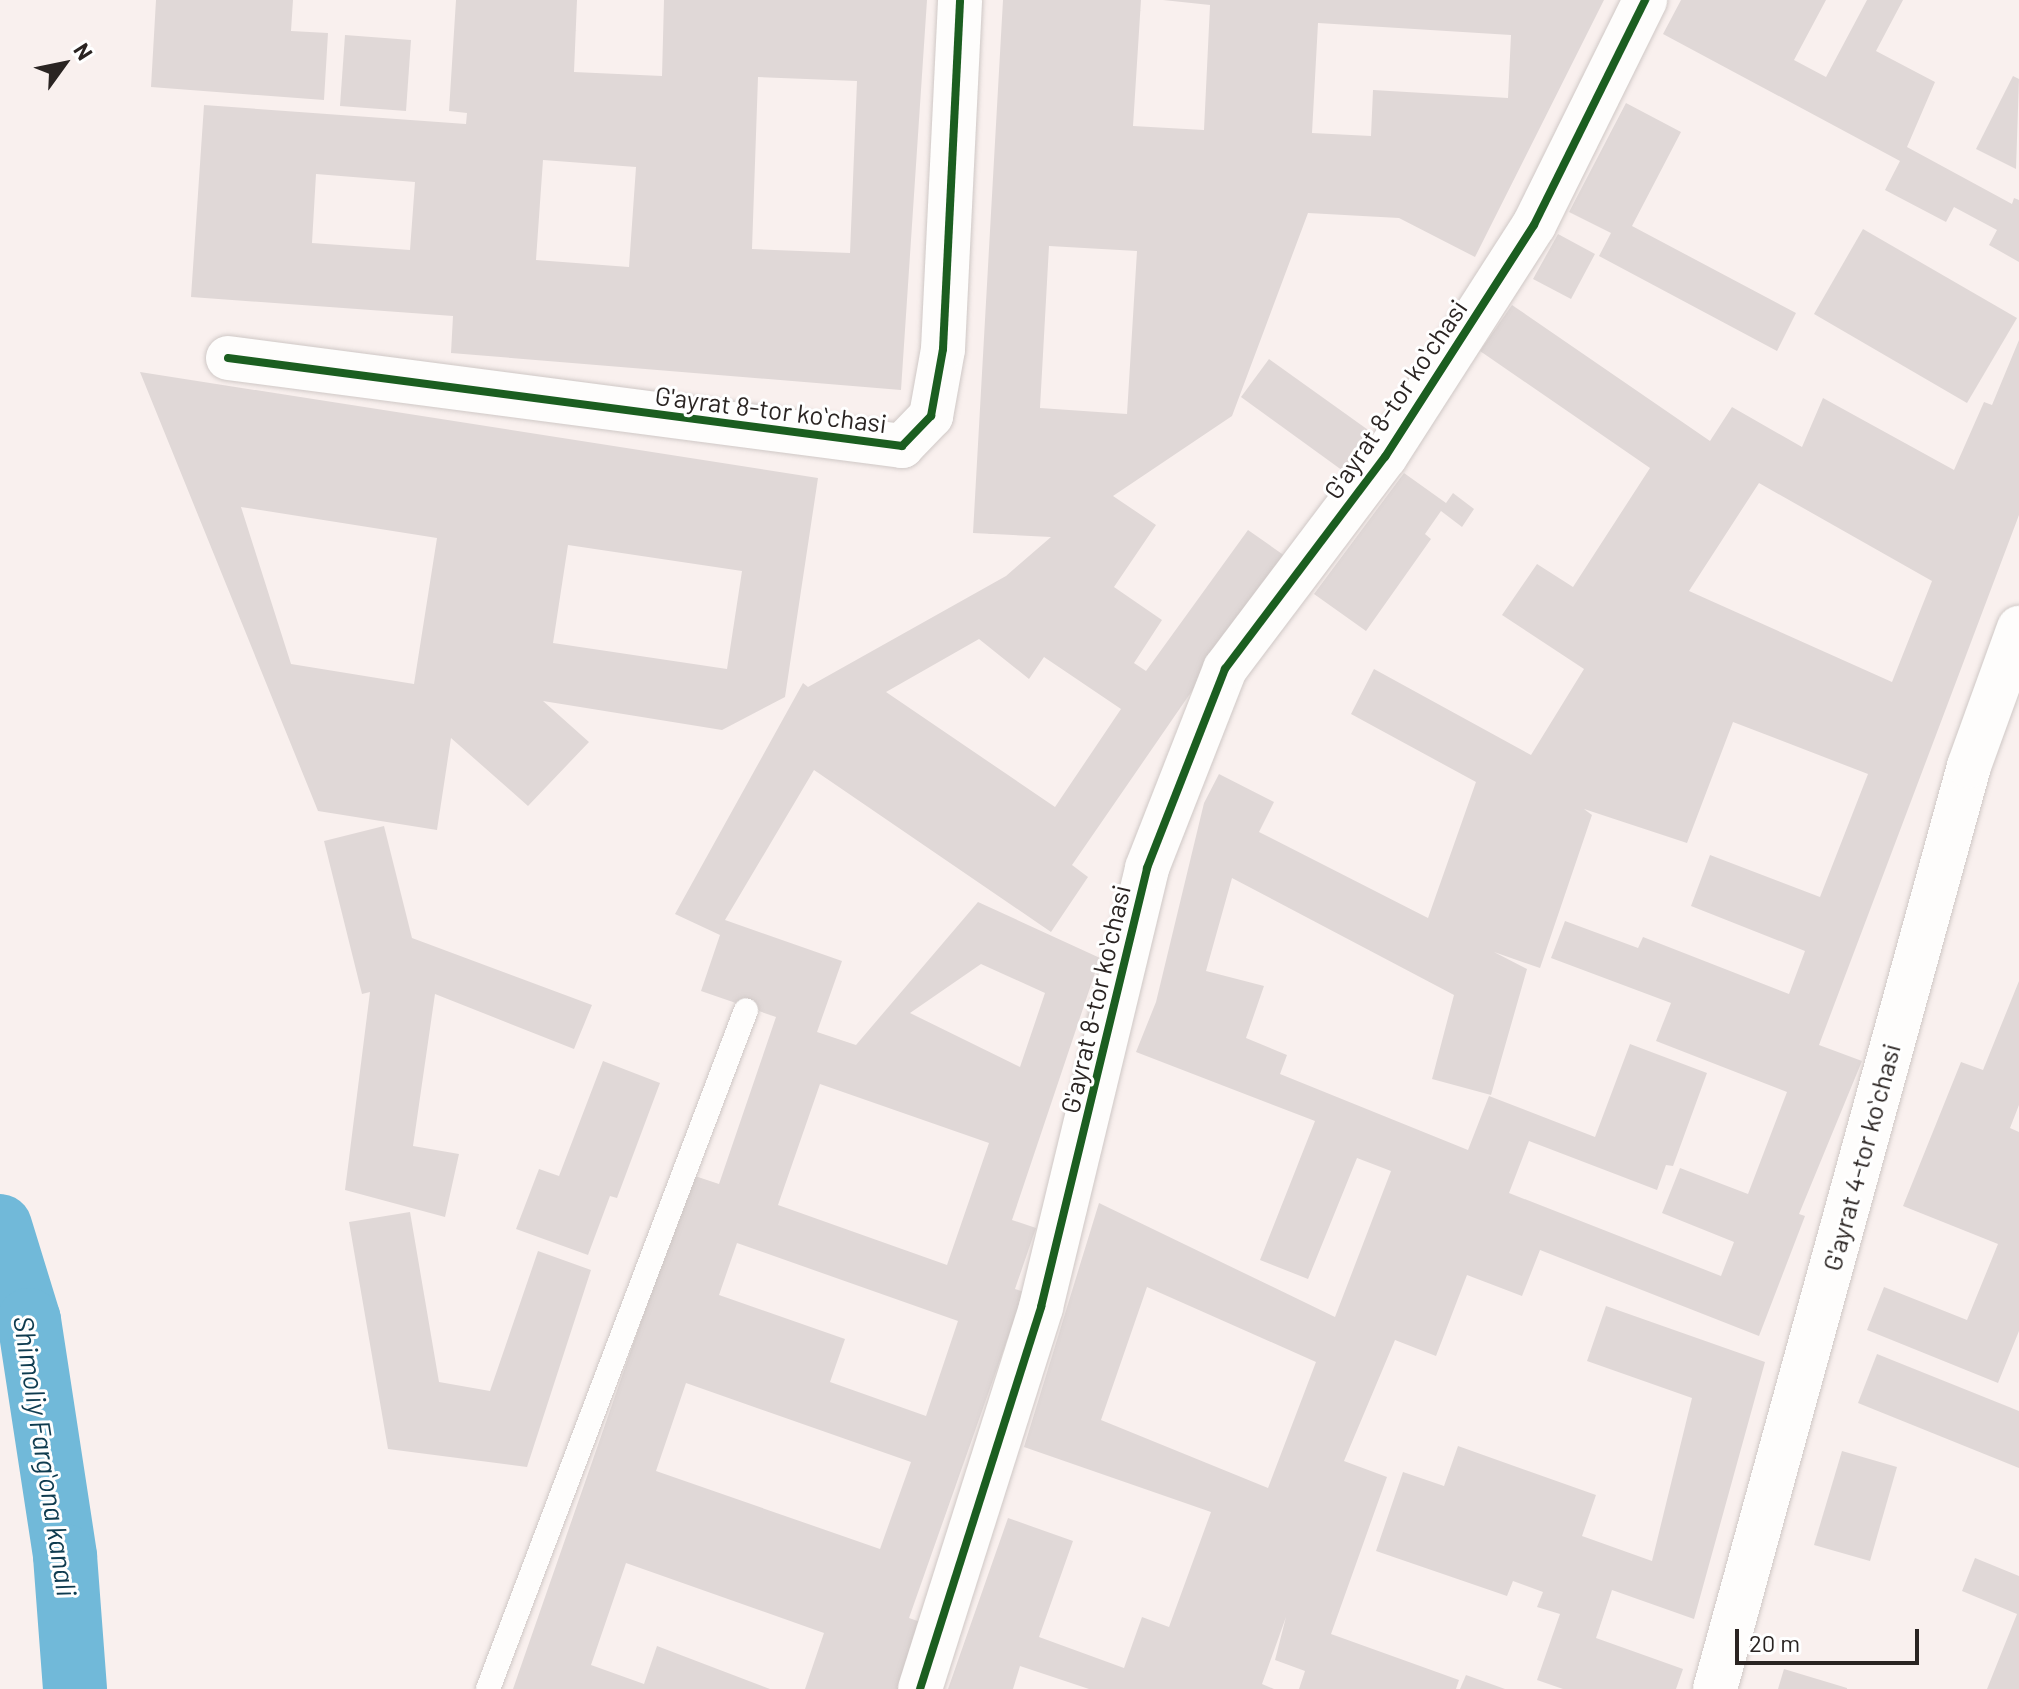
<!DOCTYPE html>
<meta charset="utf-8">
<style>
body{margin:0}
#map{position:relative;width:2019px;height:1689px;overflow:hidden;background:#f9f0ee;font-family:Barlow,sans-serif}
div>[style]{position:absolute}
.canal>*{height:64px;margin:-32px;padding:0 32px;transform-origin:32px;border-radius:32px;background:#71b9d9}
.building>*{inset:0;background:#e0d8d7}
.roads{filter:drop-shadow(0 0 2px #cfc8c6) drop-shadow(0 0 2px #cfc8c6)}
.service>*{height:24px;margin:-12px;padding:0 12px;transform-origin:12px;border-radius:12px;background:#fefdfc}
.minor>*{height:44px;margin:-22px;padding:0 22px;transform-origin:22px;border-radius:22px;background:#fefdfc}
.cycleway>*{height:8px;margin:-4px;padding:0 4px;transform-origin:4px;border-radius:4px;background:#1b5e20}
span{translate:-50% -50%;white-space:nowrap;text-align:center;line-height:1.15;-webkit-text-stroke:6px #fff;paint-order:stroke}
.street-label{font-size:26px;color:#2a2422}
.water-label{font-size:28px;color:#0e3b4f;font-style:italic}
.north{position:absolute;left:24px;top:24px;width:80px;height:80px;-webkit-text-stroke:6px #fff;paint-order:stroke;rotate:57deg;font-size:22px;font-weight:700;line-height:32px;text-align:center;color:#2a2422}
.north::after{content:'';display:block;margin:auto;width:28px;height:36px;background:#2a2422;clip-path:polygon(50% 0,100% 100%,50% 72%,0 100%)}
.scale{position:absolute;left:1735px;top:1629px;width:184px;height:36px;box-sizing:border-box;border:4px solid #2a2422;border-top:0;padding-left:10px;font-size:24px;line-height:28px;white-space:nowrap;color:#2a2422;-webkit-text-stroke:6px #fff;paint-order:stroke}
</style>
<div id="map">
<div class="canal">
<div style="left:0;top:1226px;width:98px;rotate:72.9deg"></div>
<div style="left:29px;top:1320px;width:239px;rotate:81.3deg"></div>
<div style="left:65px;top:1556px;width:133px;rotate:85.7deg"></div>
</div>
<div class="building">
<div style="clip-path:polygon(156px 0,293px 0,291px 31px,328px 33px,324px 100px,151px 87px)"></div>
<div style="clip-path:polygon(evenodd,456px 0,577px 0,574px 72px,662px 76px,664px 0,927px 0,901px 390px,451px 353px,453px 316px,191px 297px,204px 105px,466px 124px,467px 113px,449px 111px,456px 0,758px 77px,857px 81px,850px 253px,752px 249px,758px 77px,456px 0,543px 160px,636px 167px,629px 267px,536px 260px,543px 160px,456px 0,316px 174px,415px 182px,410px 250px,312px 243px,316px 174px)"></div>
<div style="clip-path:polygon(evenodd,1003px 0,1141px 0,1133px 126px,1204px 130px,1210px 5px,1163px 0,1604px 0,1475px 257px,1399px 218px,1308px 213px,1232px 416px,1113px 496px,1156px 525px,1114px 587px,1162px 620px,1134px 663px,1146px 671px,1248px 530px,1285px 556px,1072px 865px,1088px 877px,1051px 932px,814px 770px,725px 920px,842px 961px,817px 1032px,856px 1045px,978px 902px,1100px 958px,1012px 1220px,1036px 1228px,1015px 1289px,1024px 1292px,909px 1618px,932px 1626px,910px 1689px,805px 1689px,824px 1633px,626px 1563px,591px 1665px,644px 1684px,657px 1646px,770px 1689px,513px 1689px,692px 1175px,719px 1184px,776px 1017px,701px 991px,720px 935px,675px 914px,803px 683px,808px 687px,1006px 576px,1051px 537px,973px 533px,1003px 0,1318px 23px,1511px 35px,1508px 98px,1373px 90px,1371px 136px,1312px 133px,1318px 23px,1003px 0,1049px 246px,1137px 251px,1127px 414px,1040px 408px,1049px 246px,1003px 0,979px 639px,1029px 679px,1044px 657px,1121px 709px,1055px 807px,886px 692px,979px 639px,1003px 0,981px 964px,1045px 993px,1020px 1067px,910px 1013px,981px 964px,1003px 0,820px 1084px,989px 1143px,947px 1265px,778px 1205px,820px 1084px,1003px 0,737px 1243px,958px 1321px,926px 1416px,830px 1382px,845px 1339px,719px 1295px,737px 1243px,1003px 0,686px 1383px,911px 1462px,880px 1549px,656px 1471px,686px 1383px)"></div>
<div style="clip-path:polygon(1681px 0,1826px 0,1794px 60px,1826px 77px,1867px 0,1903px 0,1876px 51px,1935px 82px,1907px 147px,2012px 204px,2014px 198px,2019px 200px,2019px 262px,1989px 245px,1997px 230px,1954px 207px,1946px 222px,1885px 190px,1900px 161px,1663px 34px)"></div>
<div style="clip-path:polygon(345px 35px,411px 40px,406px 111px,340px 106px)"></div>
<div style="clip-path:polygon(2013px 76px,2019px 79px,2016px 169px,1976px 149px)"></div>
<div style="clip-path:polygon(1626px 103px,1681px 132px,1632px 226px,1796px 313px,1777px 351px,1599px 256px,1611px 233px,1569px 212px)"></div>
<div style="clip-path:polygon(1863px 229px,2017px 318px,1967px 403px,1814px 314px)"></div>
<div style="clip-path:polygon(1558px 234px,1595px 254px,1571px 299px,1533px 279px)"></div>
<div style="clip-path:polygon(evenodd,1512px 305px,1710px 441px,1732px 407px,1802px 447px,1823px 398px,1954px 470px,1984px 402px,1992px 405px,2019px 340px,2019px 515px,1819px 1045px,1862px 1061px,1799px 1214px,1805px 1216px,1759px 1336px,1540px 1250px,1522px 1296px,1467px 1275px,1436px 1356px,1395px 1340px,1344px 1461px,1387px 1477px,1331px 1634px,1459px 1680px,1456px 1689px,1299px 1689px,1305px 1671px,1275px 1660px,1286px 1617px,1262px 1684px,1274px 1689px,1089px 1689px,1020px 1666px,1013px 1689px,948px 1689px,1008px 1518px,1073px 1541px,1039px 1637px,1124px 1668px,1142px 1617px,1169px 1627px,1211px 1512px,1024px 1447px,1099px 1203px,1335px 1317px,1391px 1171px,1357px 1158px,1308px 1279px,1260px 1260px,1315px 1121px,1136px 1052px,1156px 1002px,1204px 803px,1219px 774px,1274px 802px,1259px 832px,1428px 918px,1476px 782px,1351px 714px,1374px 669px,1531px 755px,1584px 669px,1502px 615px,1537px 564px,1573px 587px,1650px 468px,1480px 351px,1512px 305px,1759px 483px,1932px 581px,1892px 682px,1689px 591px,1759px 483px,1512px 305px,1733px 722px,1868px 774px,1820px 897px,1710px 855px,1691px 906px,1805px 951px,1789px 994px,1643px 937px,1638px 948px,1565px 921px,1551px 958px,1671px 1003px,1656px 1041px,1787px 1092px,1748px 1194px,1680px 1168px,1662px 1213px,1734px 1242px,1721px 1276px,1509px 1193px,1529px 1141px,1657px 1190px,1666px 1165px,1673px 1166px,1707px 1073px,1630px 1044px,1595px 1137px,1489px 1096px,1468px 1150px,1280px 1074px,1287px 1055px,1246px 1038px,1264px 986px,1206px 971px,1232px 878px,1454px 995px,1432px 1079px,1491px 1095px,1527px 969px,1494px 952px,1540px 968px,1592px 815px,1584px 809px,1687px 843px,1733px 722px,1512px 305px,1147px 1287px,1316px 1362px,1268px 1488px,1101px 1420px,1147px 1287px)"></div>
<div style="clip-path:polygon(1269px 359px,1378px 437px,1350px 476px,1241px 397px)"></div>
<div style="clip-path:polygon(evenodd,140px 372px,818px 478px,785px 697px,722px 730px,543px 701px,589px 742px,528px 806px,451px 738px,437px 830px,318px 811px,140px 372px,241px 507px,437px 538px,414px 684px,291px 664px,241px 507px,140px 372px,568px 545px,742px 571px,727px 669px,553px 643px,568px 545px)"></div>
<div style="clip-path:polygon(1404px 473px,1446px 503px,1453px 493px,1474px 509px,1462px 527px,1441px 511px,1425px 534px,1431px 539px,1366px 631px,1314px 594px)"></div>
<div style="clip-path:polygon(384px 826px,412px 938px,592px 1005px,574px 1049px,435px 994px,413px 1146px,459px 1154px,445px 1217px,345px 1190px,370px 992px,362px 994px,324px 841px)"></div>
<div style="clip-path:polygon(2019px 981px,2019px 1105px,2010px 1128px,2019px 1132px,2019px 1331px,1998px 1383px,1867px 1330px,1884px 1287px,1967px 1320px,1998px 1244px,1903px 1206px,1961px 1062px,1983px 1070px)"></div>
<div style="clip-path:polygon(603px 1061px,660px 1083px,617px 1198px,610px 1196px,588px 1255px,516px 1229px,539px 1169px,559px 1176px)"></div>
<div style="clip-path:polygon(410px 1212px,439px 1382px,490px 1391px,538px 1251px,591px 1270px,527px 1467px,388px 1449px,349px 1222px)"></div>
<div style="clip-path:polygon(1606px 1306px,1765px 1362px,1694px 1619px,1612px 1590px,1596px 1638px,1683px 1669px,1676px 1689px,1563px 1689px,1537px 1680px,1560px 1614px,1537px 1607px,1543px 1592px,1513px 1581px,1507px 1596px,1376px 1551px,1403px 1472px,1444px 1486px,1458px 1446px,1596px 1495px,1582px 1536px,1652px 1561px,1692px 1398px,1587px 1361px)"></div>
<div style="clip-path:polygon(1877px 1354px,2019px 1411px,2019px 1468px,1858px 1403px)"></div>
<div style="clip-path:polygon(1842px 1451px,1897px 1467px,1870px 1561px,1814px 1545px)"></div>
<div style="clip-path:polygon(1975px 1558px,2019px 1576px,2019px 1689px,1987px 1689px,2017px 1614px,1962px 1591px)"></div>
<div style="clip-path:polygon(1784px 1669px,1847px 1688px,1847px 1689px,1778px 1689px)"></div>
<div style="clip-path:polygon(1466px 1675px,1505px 1689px,1460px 1689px)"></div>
</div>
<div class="roads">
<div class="service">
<div style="left:488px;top:1689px;width:726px;rotate:-69.19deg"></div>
</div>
<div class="minor">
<div style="left:228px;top:358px;width:680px;rotate:7.44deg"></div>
<div style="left:902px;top:446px;width:42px;rotate:-46deg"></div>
<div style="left:931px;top:416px;width:68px;rotate:-79.8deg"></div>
<div style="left:943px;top:349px;width:349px;rotate:-87.2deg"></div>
<div style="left:920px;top:1689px;width:401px;rotate:-72.4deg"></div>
<div style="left:1041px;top:1307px;width:452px;rotate:-76.4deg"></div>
<div style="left:1147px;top:868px;width:214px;rotate:-68.6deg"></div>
<div style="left:1225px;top:669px;width:266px;rotate:-53deg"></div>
<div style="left:1385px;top:457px;width:276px;rotate:-57.3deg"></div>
<div style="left:1534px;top:225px;width:251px;rotate:-63.7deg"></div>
<div style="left:1715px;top:1689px;width:957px;rotate:-74.61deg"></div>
<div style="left:1969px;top:766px;width:147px;rotate:-70.1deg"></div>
</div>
</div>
<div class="cycleway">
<div style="left:228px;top:358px;width:680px;rotate:7.44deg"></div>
<div style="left:902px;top:446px;width:42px;rotate:-46deg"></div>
<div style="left:931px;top:416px;width:68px;rotate:-79.8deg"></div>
<div style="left:943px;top:349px;width:349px;rotate:-87.2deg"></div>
<div style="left:920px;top:1689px;width:401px;rotate:-72.4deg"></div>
<div style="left:1041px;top:1307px;width:452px;rotate:-76.4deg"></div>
<div style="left:1147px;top:868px;width:214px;rotate:-68.6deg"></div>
<div style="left:1225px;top:669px;width:266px;rotate:-53deg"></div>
<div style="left:1385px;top:457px;width:276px;rotate:-57.3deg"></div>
<div style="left:1534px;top:225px;width:251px;rotate:-63.7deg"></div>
</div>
<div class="street-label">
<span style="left:1395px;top:399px;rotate:-56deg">G'ayrat 8-tor koʻchasi</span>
<span style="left:771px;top:409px;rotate:7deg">G'ayrat 8-tor koʻchasi</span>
<span style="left:1095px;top:999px;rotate:-77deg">G'ayrat 8-tor koʻchasi</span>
<span style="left:1861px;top:1157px;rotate:-75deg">G'ayrat 4-tor koʻchasi</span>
</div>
<div class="water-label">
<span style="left:46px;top:1456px;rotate:81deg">Shimoliy Fargʻona kanali</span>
</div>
<div class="north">N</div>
<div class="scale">20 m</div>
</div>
